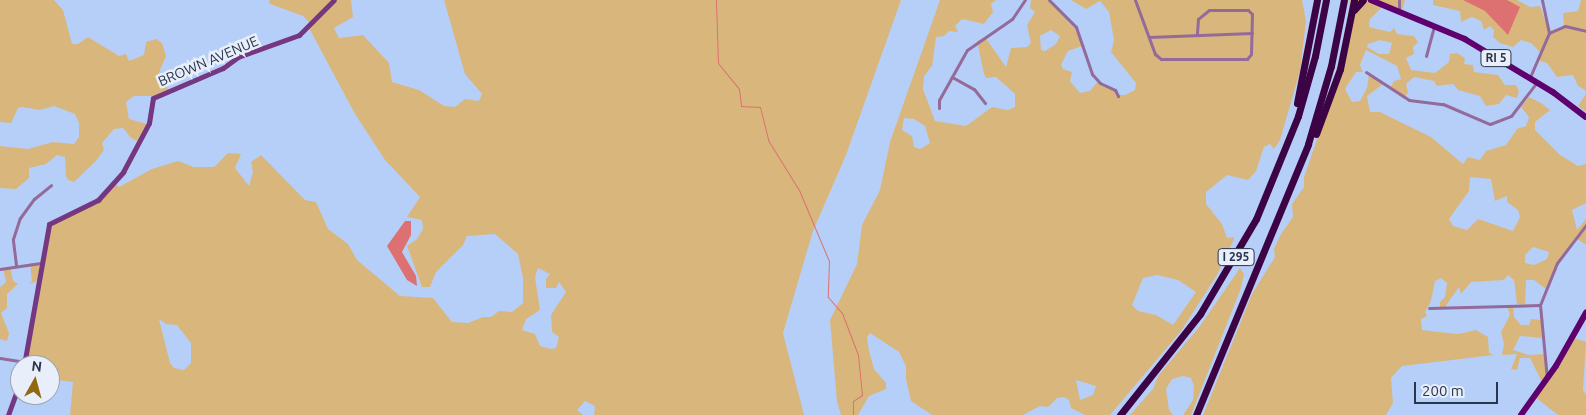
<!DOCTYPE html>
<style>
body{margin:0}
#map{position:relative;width:1586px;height:415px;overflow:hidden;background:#b6cff9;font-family:Ubuntu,sans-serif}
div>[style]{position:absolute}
.green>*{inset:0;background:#d9b77c}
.water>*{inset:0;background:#dd7070}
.stream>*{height:1px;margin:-0.5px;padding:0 0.5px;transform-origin:0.5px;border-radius:0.5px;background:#dd7070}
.street>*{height:3px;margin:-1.5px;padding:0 1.5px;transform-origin:1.5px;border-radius:1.5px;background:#946a9b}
.secondary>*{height:5px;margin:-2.5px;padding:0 2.5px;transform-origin:2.5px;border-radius:2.5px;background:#753781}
.primary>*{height:5.5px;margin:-2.75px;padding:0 2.75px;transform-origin:2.75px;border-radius:2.75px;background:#5e006d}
.highway>*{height:7px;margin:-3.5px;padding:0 3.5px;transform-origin:3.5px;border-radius:3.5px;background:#3c0445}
span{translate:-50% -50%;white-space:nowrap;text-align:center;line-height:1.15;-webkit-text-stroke:5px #e8effa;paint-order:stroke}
.shield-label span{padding:1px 4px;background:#e8effa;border:1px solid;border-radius:4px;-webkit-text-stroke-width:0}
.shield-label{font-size:12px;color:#29354a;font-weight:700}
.street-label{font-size:14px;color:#29354a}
.north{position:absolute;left:10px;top:355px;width:50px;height:50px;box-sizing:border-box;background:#e8effa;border:1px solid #9ca5b4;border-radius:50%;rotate:7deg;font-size:14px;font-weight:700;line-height:20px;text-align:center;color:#29354a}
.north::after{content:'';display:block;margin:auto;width:18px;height:22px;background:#916911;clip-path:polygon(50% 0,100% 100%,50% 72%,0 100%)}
.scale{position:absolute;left:1414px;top:382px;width:84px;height:22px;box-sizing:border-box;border:2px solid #29354a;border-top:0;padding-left:6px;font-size:15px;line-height:18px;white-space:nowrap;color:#29354a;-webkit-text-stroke:4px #e8effa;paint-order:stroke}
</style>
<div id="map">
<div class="green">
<div style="clip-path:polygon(0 0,54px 0,63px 10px,72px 44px,78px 44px,88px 37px,119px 56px,126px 54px,129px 61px,144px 55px,146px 42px,156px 39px,162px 43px,166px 56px,158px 75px,169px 90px,155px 96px,134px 96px,126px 102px,129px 119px,147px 124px,137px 141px,131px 138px,123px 128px,114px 129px,102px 143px,104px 150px,96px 161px,74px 182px,68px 180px,66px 176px,65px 157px,57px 155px,46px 164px,29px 168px,29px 178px,16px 189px,0 188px,0 146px,28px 149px,53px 142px,74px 144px,79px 137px,79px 123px,75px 114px,54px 106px,40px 110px,22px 107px,18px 108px,11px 123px,0 122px)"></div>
<div style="clip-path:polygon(evenodd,269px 0,351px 0,353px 17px,334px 28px,339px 38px,363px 35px,389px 63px,392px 82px,419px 90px,444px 106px,455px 107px,465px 99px,479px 101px,482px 94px,465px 74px,444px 0,901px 0,846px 155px,813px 231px,783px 333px,804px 415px,594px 415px,595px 406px,585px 401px,577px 410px,583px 415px,70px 415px,73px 382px,50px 379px,50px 365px,24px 365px,37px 281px,29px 284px,32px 281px,30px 263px,40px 263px,49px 225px,97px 201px,113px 181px,119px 187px,152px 169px,178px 161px,194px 167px,214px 167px,228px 153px,241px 154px,235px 168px,249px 186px,253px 172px,251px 162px,261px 155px,305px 200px,316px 202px,328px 229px,348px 244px,357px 260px,400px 296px,433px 298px,452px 322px,468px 323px,483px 317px,491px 317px,499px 311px,512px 312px,523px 303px,523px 278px,518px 254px,495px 234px,467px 236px,463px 245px,436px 272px,430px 287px,422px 287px,407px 246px,417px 239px,423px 229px,422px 220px,407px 217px,420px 197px,385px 160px,355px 114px,309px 28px,312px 25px,303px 16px,270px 4px,269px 0,538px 268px,550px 274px,546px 279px,546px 288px,556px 288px,559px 282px,566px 292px,551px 315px,552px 332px,559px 337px,556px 348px,551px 349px,540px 346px,535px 334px,522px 330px,526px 319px,540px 310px,535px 277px,538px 268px,269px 0,159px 319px,166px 324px,177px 325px,191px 343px,191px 363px,184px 370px,174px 368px,170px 363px,159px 319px)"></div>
<div style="clip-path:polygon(evenodd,940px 0,996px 0,991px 4px,993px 12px,984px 24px,962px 19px,955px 26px,958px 32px,949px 31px,944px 36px,936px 37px,932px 66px,924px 76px,923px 89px,935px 121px,966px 126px,992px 107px,1008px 110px,1015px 107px,1015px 94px,996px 77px,986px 78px,984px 74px,977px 41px,985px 37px,1006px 67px,1011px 48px,1027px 47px,1031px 43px,1027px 25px,1035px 12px,1030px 8px,1031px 0,1047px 0,1076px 30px,1082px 46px,1068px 51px,1061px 65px,1063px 69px,1072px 72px,1070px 81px,1080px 93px,1090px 91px,1098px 81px,1116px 90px,1118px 95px,1125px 95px,1135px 90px,1136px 83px,1111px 52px,1114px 40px,1109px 12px,1100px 1px,1086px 9px,1071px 0,1302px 0,1306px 21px,1300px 71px,1280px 140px,1274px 149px,1270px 144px,1264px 147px,1256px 171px,1248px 180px,1227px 175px,1206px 192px,1206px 204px,1222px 224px,1227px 238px,1234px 237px,1234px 239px,1217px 275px,1181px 331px,1110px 415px,1085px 415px,1071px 408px,1069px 400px,1064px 397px,1057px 398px,1048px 407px,1040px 406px,1023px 415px,932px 415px,911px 401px,906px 379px,906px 366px,899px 352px,870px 333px,867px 337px,869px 351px,874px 369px,886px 383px,886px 389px,869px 396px,858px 415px,841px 415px,837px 402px,830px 320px,857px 264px,862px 225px,880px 190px,890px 142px,940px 0,1051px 30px,1060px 36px,1056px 44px,1045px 51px,1041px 50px,1040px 36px,1051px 30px,940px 0,904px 118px,914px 119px,925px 126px,930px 143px,920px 149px,914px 147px,912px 136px,902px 130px,904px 118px,940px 0,1157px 275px,1178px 280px,1196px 292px,1173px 325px,1156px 315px,1138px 311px,1132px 305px,1143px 278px,1157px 275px,940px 0,1076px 380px,1096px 386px,1093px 395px,1080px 400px,1076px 380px)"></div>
<div style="clip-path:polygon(evenodd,1350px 0,1405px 0,1401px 13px,1383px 6px,1370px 19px,1369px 27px,1390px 32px,1394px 28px,1397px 34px,1414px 36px,1418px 42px,1413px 47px,1414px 54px,1406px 58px,1411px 70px,1435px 73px,1449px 62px,1450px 54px,1457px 53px,1465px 58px,1464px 64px,1473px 65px,1474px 72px,1498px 75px,1505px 85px,1516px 85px,1519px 91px,1517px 98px,1506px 95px,1499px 104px,1486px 106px,1480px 96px,1458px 90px,1453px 84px,1437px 86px,1434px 81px,1414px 77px,1406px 84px,1408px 92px,1404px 99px,1390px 88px,1394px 81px,1401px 79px,1397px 66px,1366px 50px,1360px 65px,1363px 72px,1356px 72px,1345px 89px,1352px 102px,1360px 101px,1367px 88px,1369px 74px,1383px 84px,1367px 96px,1370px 112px,1380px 112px,1431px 137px,1463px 164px,1468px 157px,1480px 160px,1486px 151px,1506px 145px,1517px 129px,1526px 126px,1529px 117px,1521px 107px,1529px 97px,1541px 103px,1550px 110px,1535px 122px,1535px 130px,1560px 155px,1578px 166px,1586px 164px,1586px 203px,1572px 210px,1577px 230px,1586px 219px,1586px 245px,1576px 238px,1561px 256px,1546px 289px,1534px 280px,1526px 280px,1525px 305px,1517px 304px,1514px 280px,1508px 275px,1504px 280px,1471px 282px,1461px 294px,1459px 287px,1445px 307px,1440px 307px,1440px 302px,1445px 297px,1447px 283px,1441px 278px,1435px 281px,1431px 301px,1425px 312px,1427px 316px,1421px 319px,1422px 330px,1458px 334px,1476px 330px,1488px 337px,1489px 353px,1494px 355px,1402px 366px,1391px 378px,1393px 403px,1386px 415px,1203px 415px,1252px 294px,1275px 257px,1274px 249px,1281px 234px,1293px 217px,1292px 204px,1304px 187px,1304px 177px,1323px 122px,1346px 33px,1350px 0,1380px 40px,1392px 43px,1389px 54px,1379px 54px,1367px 47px,1368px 44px,1380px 40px,1350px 0,1470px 177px,1491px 179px,1495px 201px,1507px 196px,1507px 202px,1518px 210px,1520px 217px,1513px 231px,1478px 219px,1467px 230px,1453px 226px,1449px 219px,1469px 191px,1470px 177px,1350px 0,1533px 247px,1549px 252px,1547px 259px,1534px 265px,1525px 263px,1525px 255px,1533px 247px)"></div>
<div style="clip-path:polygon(1433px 0,1517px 0,1530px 7px,1540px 6px,1549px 31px,1564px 26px,1563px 13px,1578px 11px,1581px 0,1586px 0,1586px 112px,1578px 106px,1586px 94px,1585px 90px,1578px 86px,1573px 75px,1557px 77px,1547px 63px,1537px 60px,1540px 52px,1531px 43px,1521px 40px,1513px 47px,1500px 43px,1493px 37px,1494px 30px,1490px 26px,1484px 30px,1481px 21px,1472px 17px,1461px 22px,1460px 11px,1433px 5px)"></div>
<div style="clip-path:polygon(10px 267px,13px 281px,18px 284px,7px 294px,7px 308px,1px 313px,9px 333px,7px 341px,0 339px,0 287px,6px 282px,3px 268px)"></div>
<div style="clip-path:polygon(1240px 268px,1244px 274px,1241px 288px,1191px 415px,1183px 415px,1193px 400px,1194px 386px,1191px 378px,1183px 376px,1172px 379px,1166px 389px,1169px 410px,1173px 415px,1130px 415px,1153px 389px,1158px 376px,1200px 326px)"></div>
<div style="clip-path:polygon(1507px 306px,1513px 306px,1514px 317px,1521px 325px,1529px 325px,1531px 319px,1541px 320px,1542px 338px,1520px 336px,1513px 350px,1529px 355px,1544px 354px,1547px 378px,1574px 338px,1586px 342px,1583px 390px,1586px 395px,1586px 415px,1558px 415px,1535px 397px,1543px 384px,1530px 358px,1520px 358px,1517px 370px,1511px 369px,1517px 354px,1502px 355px,1504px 344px,1501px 332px,1510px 315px)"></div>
</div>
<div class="water">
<div style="clip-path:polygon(1463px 0,1507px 0,1520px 7px,1508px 35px,1485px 11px)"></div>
<div style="clip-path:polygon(405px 221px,411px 221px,411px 235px,402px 252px,416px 276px,417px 286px,407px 280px,387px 246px)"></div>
</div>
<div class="stream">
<div style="left:716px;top:0;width:63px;rotate:88.2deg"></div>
<div style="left:718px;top:63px;width:33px;rotate:51deg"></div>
<div style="left:739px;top:89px;width:17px;rotate:83deg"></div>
<div style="left:741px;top:106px;width:19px;rotate:3deg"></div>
<div style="left:760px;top:107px;width:34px;rotate:76deg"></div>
<div style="left:768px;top:140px;width:59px;rotate:58.2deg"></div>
<div style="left:799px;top:190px;width:77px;rotate:67.1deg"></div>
<div style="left:829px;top:261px;width:36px;rotate:92deg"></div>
<div style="left:828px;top:297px;width:21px;rotate:49deg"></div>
<div style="left:842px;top:313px;width:45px;rotate:69.1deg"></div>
<div style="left:858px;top:355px;width:40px;rotate:84.3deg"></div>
<div style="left:862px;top:395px;width:11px;rotate:146deg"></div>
<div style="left:853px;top:401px;width:14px;rotate:90deg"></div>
</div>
<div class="street">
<div style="left:1049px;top:0;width:38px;rotate:45deg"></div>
<div style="left:1076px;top:27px;width:50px;rotate:71.2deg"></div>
<div style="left:1092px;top:74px;width:12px;rotate:48deg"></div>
<div style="left:1100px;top:83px;width:17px;rotate:25deg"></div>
<div style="left:1115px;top:90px;width:7px;rotate:63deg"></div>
<div style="left:1135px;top:0;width:58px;rotate:69.7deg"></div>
<div style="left:1155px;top:54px;width:8px;rotate:40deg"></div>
<div style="left:1161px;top:59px;width:86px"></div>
<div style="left:1247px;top:59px;width:6px;rotate:-51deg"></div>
<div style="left:1251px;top:54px;width:40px;rotate:-88.6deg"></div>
<div style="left:1252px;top:14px;width:6px;rotate:-135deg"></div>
<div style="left:1248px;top:10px;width:39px;rotate:180deg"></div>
<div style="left:1209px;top:10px;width:14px;rotate:141deg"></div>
<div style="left:1198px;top:19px;width:15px;rotate:94deg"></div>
<div style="left:1399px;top:0;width:11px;rotate:90deg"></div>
<div style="left:1549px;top:33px;width:17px;rotate:-24deg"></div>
<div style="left:1565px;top:26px;width:22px;rotate:13deg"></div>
<div style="left:1149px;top:37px;width:103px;rotate:-2.2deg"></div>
<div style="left:1426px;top:56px;width:31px;rotate:-75deg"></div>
<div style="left:1366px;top:72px;width:51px;rotate:33.1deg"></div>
<div style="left:1409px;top:100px;width:34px;rotate:7deg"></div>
<div style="left:1443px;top:104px;width:51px;rotate:23.1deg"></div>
<div style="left:1490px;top:124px;width:22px;rotate:-21deg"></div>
<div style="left:1511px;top:116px;width:43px;rotate:-52.6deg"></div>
<div style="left:952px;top:77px;width:25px;rotate:29deg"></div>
<div style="left:974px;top:89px;width:18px;rotate:52deg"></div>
<div style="left:1530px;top:77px;width:48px;rotate:-66.6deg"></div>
<div style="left:1549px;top:33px;width:34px;rotate:-102deg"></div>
<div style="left:939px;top:108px;width:8px;rotate:-90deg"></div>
<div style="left:939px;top:100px;width:57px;rotate:-60.8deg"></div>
<div style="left:967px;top:50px;width:55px;rotate:-34.6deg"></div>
<div style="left:1012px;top:19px;width:23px;rotate:-56deg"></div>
<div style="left:16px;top:265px;width:26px;rotate:-97deg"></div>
<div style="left:13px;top:239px;width:22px;rotate:-72deg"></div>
<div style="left:20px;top:218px;width:24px;rotate:-54deg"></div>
<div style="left:34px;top:199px;width:22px;rotate:-39deg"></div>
<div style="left:0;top:269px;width:41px;rotate:-8.3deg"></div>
<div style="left:1429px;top:308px;width:111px;rotate:-1.5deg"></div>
<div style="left:0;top:358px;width:24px;rotate:9deg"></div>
<div style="left:1547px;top:379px;width:74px;rotate:-95.4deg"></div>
<div style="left:1540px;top:305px;width:45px;rotate:-68deg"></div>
<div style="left:1557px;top:263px;width:48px;rotate:-52.7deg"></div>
</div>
<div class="secondary">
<div style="left:24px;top:365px;width:143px;rotate:-79.9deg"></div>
<div style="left:49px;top:224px;width:55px;rotate:-26.1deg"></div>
<div style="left:98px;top:200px;width:38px;rotate:-48deg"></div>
<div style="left:123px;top:172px;width:55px;rotate:-62deg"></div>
<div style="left:149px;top:123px;width:25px;rotate:-81deg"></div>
<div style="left:153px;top:98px;width:76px;rotate:-23.2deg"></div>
<div style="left:223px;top:68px;width:19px;rotate:-36deg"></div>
<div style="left:238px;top:57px;width:65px;rotate:-19.8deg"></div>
<div style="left:299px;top:35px;width:49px;rotate:-45deg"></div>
<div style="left:8px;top:415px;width:35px;rotate:-70deg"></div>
</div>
<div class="primary">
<div style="left:1371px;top:0;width:102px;rotate:22.5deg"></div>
<div style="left:1465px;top:39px;width:103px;rotate:31.1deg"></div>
<div style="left:1553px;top:92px;width:41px;rotate:37.1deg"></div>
<div style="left:1521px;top:415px;width:60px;rotate:-54.5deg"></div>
<div style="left:1556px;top:366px;width:61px;rotate:-60.5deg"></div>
</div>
<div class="highway">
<div style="left:1354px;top:10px;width:13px;rotate:-48deg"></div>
<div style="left:1297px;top:103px;width:105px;rotate:-79deg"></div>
<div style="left:1316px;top:134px;width:69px;rotate:-69.7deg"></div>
<div style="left:1340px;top:69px;width:70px;rotate:-78.5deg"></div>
<div style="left:1120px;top:415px;width:129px;rotate:-51.6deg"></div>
<div style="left:1200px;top:314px;width:110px;rotate:-59.5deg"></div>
<div style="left:1256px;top:219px;width:111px;rotate:-67.8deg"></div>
<div style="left:1298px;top:116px;width:62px;rotate:-74.2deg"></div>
<div style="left:1315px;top:56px;width:57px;rotate:-78.9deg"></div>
<div style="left:1196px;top:415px;width:293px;rotate:-67.5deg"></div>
<div style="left:1308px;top:144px;width:81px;rotate:-73.6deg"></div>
<div style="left:1331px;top:66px;width:67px;rotate:-78.9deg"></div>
</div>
<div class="shield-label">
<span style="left:1496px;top:58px">RI 5</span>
<span style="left:1236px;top:257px">I 295</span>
</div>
<div class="street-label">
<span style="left:208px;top:61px;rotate:-23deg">BROWN AVENUE</span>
</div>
<div class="north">N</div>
<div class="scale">200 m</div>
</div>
